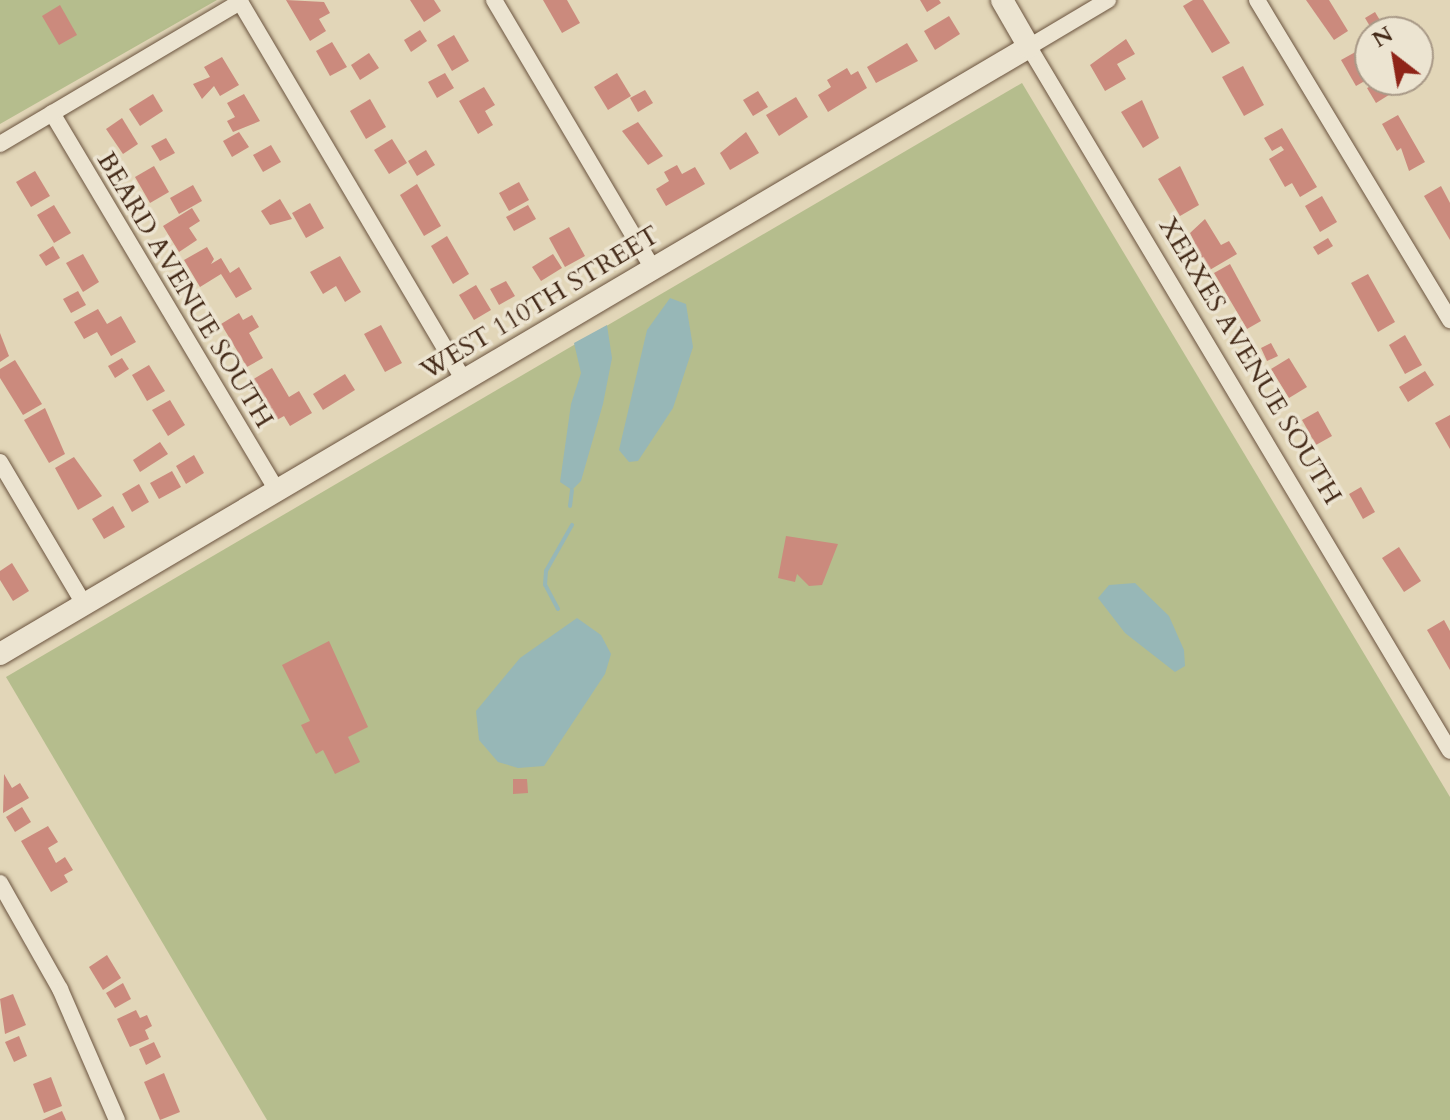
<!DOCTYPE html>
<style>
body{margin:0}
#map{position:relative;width:1450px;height:1120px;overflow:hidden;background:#e2d6b8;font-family:Cardo,serif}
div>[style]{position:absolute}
.green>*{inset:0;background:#b5bd8d}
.water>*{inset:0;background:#97b7b7}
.stream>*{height:4px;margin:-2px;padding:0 2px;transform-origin:2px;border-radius:2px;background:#97b7b7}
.building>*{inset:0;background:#cb8a7d}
.roads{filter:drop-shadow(0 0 2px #6b543f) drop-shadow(0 0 2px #6b543f)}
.street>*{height:16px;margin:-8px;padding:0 8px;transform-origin:8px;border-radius:8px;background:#ece4d1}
.secondary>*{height:22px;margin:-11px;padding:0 11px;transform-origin:11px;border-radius:11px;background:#ece4d1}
span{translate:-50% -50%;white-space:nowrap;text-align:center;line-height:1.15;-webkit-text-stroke:7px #ece4d1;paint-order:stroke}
.street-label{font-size:26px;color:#432917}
.north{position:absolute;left:1354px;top:16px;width:80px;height:80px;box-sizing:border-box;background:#ece4d1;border:2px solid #a89987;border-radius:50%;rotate:329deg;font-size:22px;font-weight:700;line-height:32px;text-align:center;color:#432917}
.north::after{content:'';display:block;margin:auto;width:28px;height:36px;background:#8f2418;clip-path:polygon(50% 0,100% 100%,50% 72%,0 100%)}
</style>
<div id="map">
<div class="green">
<div style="clip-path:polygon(0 0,217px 0,0 124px)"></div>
<div style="clip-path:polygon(1022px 83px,1450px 797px,1450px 1120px,267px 1120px,6px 677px)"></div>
</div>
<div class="water">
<div style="clip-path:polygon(670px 298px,686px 304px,693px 347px,673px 408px,638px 461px,629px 462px,619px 450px,647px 330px)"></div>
<div style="clip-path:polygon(607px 325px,612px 358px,603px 404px,581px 481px,572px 490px,560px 482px,571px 404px,581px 373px,574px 343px)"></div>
<div style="clip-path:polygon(1135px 583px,1169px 616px,1184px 650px,1185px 666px,1175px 672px,1125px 633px,1098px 598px,1109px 585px)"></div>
<div style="clip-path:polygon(577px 618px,601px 635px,611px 654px,605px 674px,544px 766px,518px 768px,498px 762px,479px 740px,476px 711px,520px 658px)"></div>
</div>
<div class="stream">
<div style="left:570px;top:506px;width:16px;rotate:-83deg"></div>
<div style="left:558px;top:609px;width:27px;rotate:-118deg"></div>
<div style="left:545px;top:585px;width:14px;rotate:-86deg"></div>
<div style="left:546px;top:571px;width:53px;rotate:-60.5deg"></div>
</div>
<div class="building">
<div style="clip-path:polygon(286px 0,324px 2px,330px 13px,319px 19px,326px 31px,310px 41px)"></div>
<div style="clip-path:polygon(410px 0,434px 0,441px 11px,424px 22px)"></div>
<div style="clip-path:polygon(543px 0,567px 0,580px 23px,562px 33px)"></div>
<div style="clip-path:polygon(920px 0,939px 0,941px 3px,927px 12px)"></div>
<div style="clip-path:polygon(1193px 0,1203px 0,1230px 43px,1212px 53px,1183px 6px)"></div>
<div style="clip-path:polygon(1306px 0,1329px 0,1348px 31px,1334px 40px)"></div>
<div style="clip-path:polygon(60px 5px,77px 35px,59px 45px,42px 16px)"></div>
<div style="clip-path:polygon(1375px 12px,1381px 22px,1371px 28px,1365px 18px)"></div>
<div style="clip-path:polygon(949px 16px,960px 34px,935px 50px,924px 31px)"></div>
<div style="clip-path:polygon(420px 30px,427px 41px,411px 52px,404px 40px)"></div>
<div style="clip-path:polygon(454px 35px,469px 61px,452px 71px,437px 45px)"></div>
<div style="clip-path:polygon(1126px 39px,1135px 54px,1117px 64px,1126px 79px,1105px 91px,1090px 65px)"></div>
<div style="clip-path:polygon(332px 42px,347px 67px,330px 76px,316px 51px)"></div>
<div style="clip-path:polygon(907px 43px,918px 61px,876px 83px,867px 67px)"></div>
<div style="clip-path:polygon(1359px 50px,1370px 78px,1356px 86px,1341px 60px)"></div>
<div style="clip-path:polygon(369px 53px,379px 68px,360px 80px,351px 65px)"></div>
<div style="clip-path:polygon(222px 57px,239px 85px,220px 96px,214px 86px,202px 99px,193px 84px,210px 77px,204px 67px)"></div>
<div style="clip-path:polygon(1243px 66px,1264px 105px,1244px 116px,1222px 77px)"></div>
<div style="clip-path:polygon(847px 68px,851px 75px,858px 71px,867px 88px,828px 112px,818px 95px,831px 87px,827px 80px)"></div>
<div style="clip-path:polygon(445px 73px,454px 88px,437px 98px,428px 82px)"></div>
<div style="clip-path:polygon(617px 73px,631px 96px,608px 110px,594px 87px)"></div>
<div style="clip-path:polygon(1383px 80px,1392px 93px,1376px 103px,1367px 88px)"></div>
<div style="clip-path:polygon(484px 87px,495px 105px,485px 111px,493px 125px,478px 134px,459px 101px)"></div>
<div style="clip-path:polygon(645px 90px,653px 103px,638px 112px,630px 98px)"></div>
<div style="clip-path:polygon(758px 91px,768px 107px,753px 116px,743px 100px)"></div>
<div style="clip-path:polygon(153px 94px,163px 111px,140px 126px,129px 109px)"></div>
<div style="clip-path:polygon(244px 94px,260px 121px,233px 132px,227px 121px,235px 117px,227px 103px)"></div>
<div style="clip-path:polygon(796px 97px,808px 117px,779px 136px,766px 115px)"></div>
<div style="clip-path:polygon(370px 99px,386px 127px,366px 139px,350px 111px)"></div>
<div style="clip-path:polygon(1142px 100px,1159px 138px,1143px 148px,1121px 112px)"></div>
<div style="clip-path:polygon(1398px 115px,1425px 162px,1409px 171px,1401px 148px,1397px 151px,1382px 124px)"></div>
<div style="clip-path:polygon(122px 118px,138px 144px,123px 154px,106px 129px)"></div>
<div style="clip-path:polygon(638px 122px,663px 156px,648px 165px,622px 131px)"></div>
<div style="clip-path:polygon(1282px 128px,1317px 187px,1300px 197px,1292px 183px,1285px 187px,1269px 159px,1284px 150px,1281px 146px,1272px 151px,1264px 138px)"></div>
<div style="clip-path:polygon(239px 132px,249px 147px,232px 157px,223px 141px)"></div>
<div style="clip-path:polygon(746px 132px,759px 153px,730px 170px,720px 153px)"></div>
<div style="clip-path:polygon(166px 138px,175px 153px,160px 161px,151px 146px)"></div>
<div style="clip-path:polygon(392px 139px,407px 163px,389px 174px,374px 150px)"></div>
<div style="clip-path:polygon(271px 145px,281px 162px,263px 172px,253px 155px)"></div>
<div style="clip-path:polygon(426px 150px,435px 165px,417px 176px,408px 161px)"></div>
<div style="clip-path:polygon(677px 165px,682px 174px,695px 167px,705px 184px,666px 206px,656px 189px,669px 181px,664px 172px)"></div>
<div style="clip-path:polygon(154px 166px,169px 192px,150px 203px,135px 177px)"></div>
<div style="clip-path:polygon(1180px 166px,1199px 205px,1180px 216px,1158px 179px)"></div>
<div style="clip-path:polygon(35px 171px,50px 196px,31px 207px,16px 182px)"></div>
<div style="clip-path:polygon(519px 182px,529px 200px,509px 211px,499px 193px)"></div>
<div style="clip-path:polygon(417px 184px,441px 226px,424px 236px,400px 195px)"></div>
<div style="clip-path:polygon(193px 185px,202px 201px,179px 214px,170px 198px)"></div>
<div style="clip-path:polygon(1441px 186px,1450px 203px,1450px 240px,1424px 196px)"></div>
<div style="clip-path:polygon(1322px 196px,1337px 222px,1320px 232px,1305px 206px)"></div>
<div style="clip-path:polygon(280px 199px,292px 219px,270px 225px,261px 211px)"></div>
<div style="clip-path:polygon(310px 203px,324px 228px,306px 238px,292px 213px)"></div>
<div style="clip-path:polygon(54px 205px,71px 233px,54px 243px,37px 215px)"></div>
<div style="clip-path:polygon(528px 205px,536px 219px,514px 231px,506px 217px)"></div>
<div style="clip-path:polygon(192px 208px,200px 221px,189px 228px,197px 240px,179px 252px,163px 226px)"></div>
<div style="clip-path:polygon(1205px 219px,1221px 245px,1229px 241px,1237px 254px,1208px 271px,1190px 233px)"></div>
<div style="clip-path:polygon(569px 227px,585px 256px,565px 267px,549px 238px)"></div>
<div style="clip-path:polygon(447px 236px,469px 274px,453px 284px,431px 246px)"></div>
<div style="clip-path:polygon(1328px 238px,1333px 246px,1318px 255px,1313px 247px)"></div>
<div style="clip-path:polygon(53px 246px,60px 258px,46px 266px,39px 255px)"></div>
<div style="clip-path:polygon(207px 247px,214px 259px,211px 264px,221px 258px,230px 273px,239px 267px,252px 289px,236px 298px,221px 274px,200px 287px,184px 260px)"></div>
<div style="clip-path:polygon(83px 254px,99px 282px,83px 292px,66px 263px)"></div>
<div style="clip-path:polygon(553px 254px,562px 268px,541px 281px,532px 267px)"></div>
<div style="clip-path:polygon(340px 256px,361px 292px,345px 302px,336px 286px,323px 294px,310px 272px)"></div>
<div style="clip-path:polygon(1230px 264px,1261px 321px,1247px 329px,1214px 273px)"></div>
<div style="clip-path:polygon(1368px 274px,1395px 322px,1378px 332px,1351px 283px)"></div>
<div style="clip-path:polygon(506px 281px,515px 296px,499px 305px,490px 289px)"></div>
<div style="clip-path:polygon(476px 285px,491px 310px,474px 320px,459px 295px)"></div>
<div style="clip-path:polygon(78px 291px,86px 305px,71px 313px,63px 299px)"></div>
<div style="clip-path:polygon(98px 309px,107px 324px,121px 316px,136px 342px,111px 356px,97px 332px,84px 339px,74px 322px)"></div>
<div style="clip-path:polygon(239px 313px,243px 320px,252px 315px,259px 327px,249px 333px,263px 358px,247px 367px,221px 324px)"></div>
<div style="clip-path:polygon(381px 325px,402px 363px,385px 372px,364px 334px)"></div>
<div style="clip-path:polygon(0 333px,9px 356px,0 362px)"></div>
<div style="clip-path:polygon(1405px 335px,1422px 365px,1405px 374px,1389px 345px)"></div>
<div style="clip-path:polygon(1271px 343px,1278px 356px,1267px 361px,1261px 348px)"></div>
<div style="clip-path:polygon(122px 358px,129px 369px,115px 378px,108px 366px)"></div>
<div style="clip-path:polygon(1289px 358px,1307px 387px,1289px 398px,1271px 369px)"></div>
<div style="clip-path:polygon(15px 360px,42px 404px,23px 415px,0 378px,0 369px)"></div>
<div style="clip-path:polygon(149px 365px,165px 391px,147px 401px,132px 375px)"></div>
<div style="clip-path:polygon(272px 368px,289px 397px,299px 391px,312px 413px,290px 426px,284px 416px,277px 420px,252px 380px)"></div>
<div style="clip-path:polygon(1425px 371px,1434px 385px,1408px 402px,1399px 387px)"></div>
<div style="clip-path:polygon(345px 374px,355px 390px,323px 410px,313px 394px)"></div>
<div style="clip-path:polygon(170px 400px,185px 425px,168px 436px,152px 410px)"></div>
<div style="clip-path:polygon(45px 408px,65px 454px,49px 463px,24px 420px)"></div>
<div style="clip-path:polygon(1318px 411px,1332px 436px,1316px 445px,1302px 420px)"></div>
<div style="clip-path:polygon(1450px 415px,1450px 449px,1435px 423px)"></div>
<div style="clip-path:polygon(160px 442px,168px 454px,140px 472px,133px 460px)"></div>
<div style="clip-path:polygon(194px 455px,204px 473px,186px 484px,176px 466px)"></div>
<div style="clip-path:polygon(74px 457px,102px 496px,78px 510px,55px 468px)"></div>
<div style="clip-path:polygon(172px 471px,181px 487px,159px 499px,150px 483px)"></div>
<div style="clip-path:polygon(139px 484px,149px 502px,132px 512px,122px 494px)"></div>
<div style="clip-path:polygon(1361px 487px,1375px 512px,1363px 519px,1349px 494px)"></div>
<div style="clip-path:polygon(113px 506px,125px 527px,104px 539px,92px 519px)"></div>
<div style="clip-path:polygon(786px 536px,838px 544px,822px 585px,809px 586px,797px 574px,795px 582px,778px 578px)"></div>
<div style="clip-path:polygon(1399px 547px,1421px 581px,1404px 592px,1382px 558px)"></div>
<div style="clip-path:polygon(12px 563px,29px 591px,13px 601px,0 580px,0 571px)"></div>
<div style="clip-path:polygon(1444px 620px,1450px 631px,1450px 670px,1427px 630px)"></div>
<div style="clip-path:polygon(329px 641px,368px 727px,348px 737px,360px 762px,335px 774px,323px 750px,316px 754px,301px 725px,310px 721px,282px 665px)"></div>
<div style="clip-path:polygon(4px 774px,12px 788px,20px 783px,29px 798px,3px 813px)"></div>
<div style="clip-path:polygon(513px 779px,527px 779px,528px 793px,513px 794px)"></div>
<div style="clip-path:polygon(22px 807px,31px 822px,15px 832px,6px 817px)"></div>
<div style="clip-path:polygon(48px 826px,58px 842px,48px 848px,56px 863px,65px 857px,73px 870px,64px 875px,68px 882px,51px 892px,21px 841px)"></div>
<div style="clip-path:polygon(107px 955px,121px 978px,103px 990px,89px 967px)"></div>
<div style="clip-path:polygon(123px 983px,131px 999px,115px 1008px,106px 993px)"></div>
<div style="clip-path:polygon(13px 994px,26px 1025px,5px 1034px,0 999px)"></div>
<div style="clip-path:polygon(136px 1010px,140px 1018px,147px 1015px,152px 1026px,145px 1030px,149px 1039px,130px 1047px,117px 1019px)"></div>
<div style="clip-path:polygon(19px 1036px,27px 1056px,14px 1062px,5px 1042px)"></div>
<div style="clip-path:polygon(154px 1042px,161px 1057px,146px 1065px,139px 1049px)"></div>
<div style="clip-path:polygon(164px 1073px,180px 1112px,160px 1120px,144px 1082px)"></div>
<div style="clip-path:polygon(51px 1077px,62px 1106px,44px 1113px,33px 1084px)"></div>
<div style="clip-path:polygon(62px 1111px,66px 1120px,42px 1120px)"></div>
</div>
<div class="roads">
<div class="street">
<div style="left:239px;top:0;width:442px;rotate:59.4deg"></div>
<div style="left:494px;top:0;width:312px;rotate:59.4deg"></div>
<div style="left:1108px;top:0;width:92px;rotate:149.3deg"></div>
<div style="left:1029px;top:47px;width:820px;rotate:59.12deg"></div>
<div style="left:1257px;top:0;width:374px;rotate:58.9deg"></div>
<div style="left:52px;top:113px;width:440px;rotate:59.2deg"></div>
<div style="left:0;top:144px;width:279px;rotate:-30.6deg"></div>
<div style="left:0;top:462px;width:165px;rotate:59.4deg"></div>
<div style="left:0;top:883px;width:122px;rotate:60.5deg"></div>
<div style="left:60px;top:989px;width:143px;rotate:66.5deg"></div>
</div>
<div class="secondary">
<div style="left:0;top:654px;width:1195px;rotate:-30.54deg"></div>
<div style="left:1029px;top:47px;width:54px;rotate:-119.9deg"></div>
</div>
</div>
<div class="street-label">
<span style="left:185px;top:290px;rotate:59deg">BEARD AVENUE SOUTH</span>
<span style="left:540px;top:303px;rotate:-31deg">WEST 110TH STREET</span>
<span style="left:1250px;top:361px;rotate:59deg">XERXES AVENUE SOUTH</span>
</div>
<div class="north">N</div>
</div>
